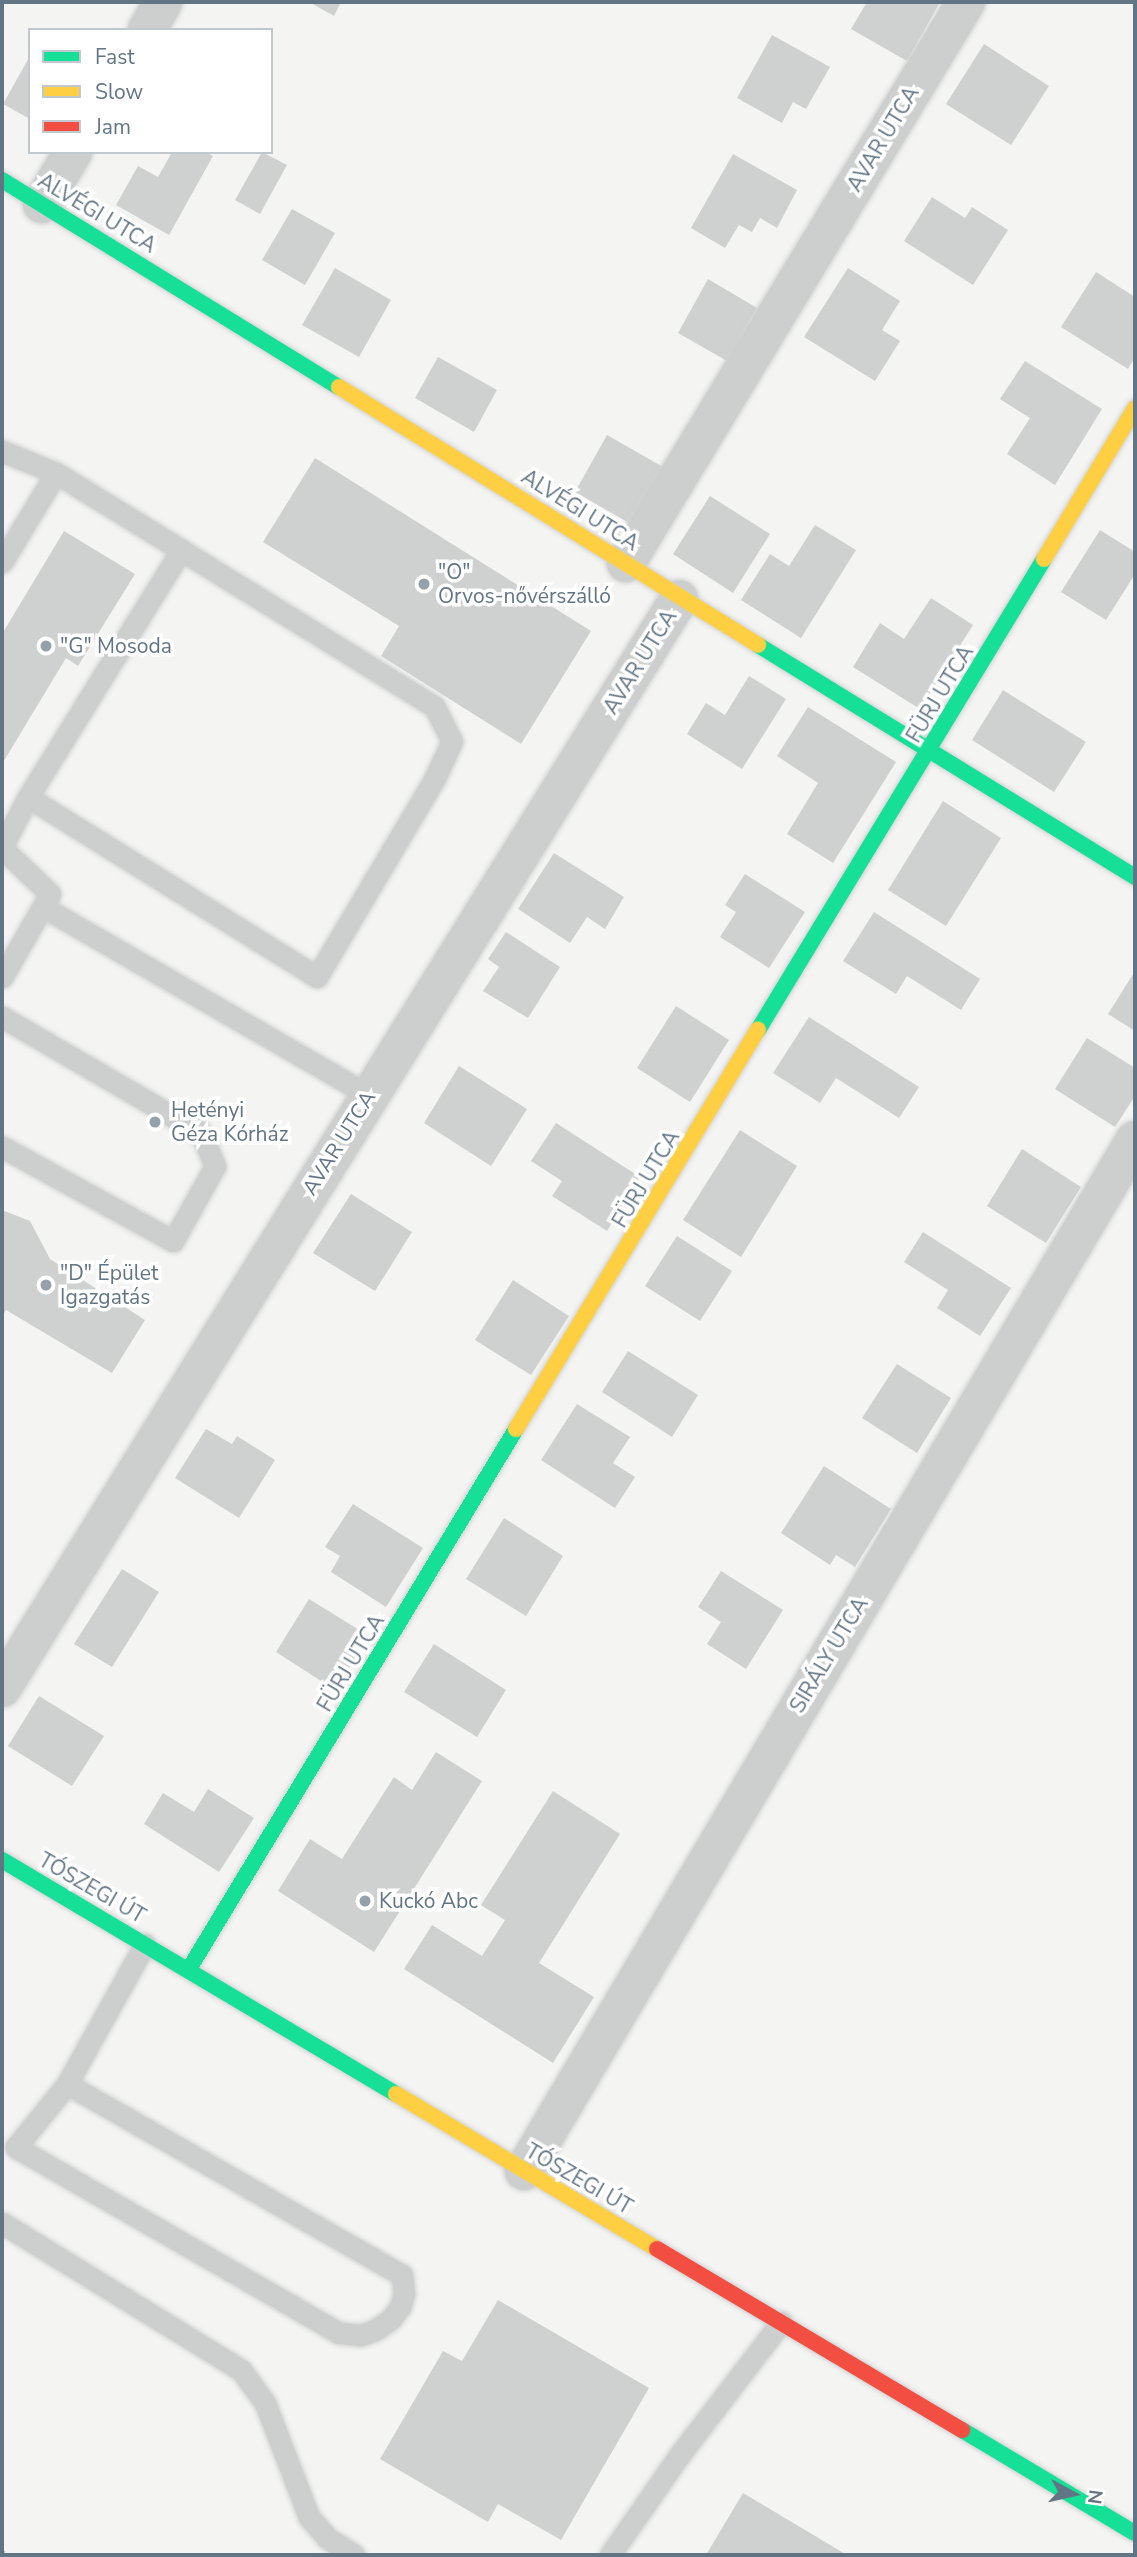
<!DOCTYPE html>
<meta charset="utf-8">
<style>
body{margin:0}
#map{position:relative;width:1137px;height:2557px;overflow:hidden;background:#f4f4f2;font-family:"Nunito Sans",sans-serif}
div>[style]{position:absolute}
.building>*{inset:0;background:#cfd0d0}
.roads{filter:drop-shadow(0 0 2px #d0d2d2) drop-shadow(0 0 2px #d0d2d2)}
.lane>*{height:21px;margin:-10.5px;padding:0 10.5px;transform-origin:10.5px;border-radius:10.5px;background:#cdcfcf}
.street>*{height:38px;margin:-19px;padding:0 19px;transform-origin:19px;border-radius:19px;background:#cdcfcf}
.fast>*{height:16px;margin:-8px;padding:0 8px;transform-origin:8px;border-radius:8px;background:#16e098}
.slow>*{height:16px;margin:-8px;padding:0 8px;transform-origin:8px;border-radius:8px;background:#ffcf43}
.jam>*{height:16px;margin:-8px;padding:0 8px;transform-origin:8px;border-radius:8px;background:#f24e42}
.rail>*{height:8px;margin-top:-4px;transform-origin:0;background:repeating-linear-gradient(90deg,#fff 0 16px,#c3c4c5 0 32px);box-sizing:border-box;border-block:2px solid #c3c4c5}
.dots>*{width:19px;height:19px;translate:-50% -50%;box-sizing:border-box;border:4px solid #fff;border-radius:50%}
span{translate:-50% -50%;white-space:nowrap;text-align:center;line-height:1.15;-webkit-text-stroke:7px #fff;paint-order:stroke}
.street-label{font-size:21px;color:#627584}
.poi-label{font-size:21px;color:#627584}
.left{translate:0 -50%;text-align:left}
.frame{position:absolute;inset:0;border:4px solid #627584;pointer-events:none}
.legend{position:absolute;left:28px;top:28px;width:245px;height:126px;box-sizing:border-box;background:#fff;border:2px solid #c0c8ce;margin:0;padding:9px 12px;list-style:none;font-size:21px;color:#627584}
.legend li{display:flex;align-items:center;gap:14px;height:35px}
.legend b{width:35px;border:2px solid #c0c8ce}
.north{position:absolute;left:1039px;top:2459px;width:70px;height:70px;-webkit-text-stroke:5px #fff;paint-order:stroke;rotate:98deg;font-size:19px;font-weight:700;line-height:28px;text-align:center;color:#627584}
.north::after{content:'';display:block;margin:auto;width:24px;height:32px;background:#627584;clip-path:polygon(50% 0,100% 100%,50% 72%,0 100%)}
</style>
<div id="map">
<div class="building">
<div style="clip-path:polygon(309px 2px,341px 2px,334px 16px)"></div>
<div style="clip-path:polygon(867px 2px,940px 2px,907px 61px,851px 29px)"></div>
<div style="clip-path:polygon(772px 35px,830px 67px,806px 109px,793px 102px,782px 123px,737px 98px)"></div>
<div style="clip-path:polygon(984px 44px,1049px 86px,1011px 145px,946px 104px)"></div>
<div style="clip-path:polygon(30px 56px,30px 119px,3px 104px)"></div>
<div style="clip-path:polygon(172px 152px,205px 152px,213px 156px,169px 235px,116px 205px,138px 166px,158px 177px)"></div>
<div style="clip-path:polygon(262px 152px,287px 165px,260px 214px,235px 200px)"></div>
<div style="clip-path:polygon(733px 154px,797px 190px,777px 228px,760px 218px,752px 232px,739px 225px,725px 248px,691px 228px)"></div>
<div style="clip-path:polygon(932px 197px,965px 218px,972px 207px,1008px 230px,973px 285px,904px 241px)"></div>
<div style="clip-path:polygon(292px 209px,335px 233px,305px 285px,262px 260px)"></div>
<div style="clip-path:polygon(335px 268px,391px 300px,359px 357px,302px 325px)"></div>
<div style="clip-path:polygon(848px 268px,900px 301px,882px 330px,900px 341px,875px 381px,804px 337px)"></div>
<div style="clip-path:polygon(1096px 272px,1135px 297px,1135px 357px,1128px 369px,1061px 327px)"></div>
<div style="clip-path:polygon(708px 279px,757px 308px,727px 361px,678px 333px)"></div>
<div style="clip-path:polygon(438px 357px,497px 390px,474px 432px,415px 398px)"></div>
<div style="clip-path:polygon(1025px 361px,1102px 409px,1055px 485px,1007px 454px,1030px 418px,1000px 399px)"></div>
<div style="clip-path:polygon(607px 435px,663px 467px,631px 524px,575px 492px)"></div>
<div style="clip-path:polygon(315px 458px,591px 631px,521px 744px,381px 656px,399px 626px,263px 542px)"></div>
<div style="clip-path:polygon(710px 496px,770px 534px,733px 593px,673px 554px)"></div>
<div style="clip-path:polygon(815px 525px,856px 550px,801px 638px,741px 600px,770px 554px,789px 566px)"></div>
<div style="clip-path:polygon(1100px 530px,1135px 552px,1135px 574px,1106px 620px,1061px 592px)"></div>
<div style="clip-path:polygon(64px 531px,135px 574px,78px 666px,66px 658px,2px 764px,2px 634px)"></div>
<div style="clip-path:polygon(931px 598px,973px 625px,920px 709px,853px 667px,880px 623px,904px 639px)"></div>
<div style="clip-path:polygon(749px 676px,786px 699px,742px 769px,687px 734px,706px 703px,725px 715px)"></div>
<div style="clip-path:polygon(1003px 690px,1086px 742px,1054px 792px,972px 740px)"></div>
<div style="clip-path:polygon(808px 707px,896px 762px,833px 863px,787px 834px,818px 783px,777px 756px)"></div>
<div style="clip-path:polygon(943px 801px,1001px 838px,946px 926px,888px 890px)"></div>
<div style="clip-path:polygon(554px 853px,624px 897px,605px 929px,587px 917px,570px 943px,518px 909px)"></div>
<div style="clip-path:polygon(745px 874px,805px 912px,769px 968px,720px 937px,736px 912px,725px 905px)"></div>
<div style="clip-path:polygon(874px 912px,980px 979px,961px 1010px,907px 976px,896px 994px,843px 961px)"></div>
<div style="clip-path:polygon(506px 932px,560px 967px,528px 1018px,483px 991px,499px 967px,488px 959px)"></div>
<div style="clip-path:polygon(1135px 971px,1135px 1031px,1108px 1014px)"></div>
<div style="clip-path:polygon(676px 1006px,729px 1040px,690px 1102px,637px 1068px)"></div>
<div style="clip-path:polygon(809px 1017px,919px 1087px,899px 1118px,836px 1078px,820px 1103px,773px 1073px)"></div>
<div style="clip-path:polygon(1087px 1038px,1135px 1068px,1135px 1096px,1115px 1127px,1055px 1089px)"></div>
<div style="clip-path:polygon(459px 1066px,527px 1109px,491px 1166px,424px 1123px)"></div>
<div style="clip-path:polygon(556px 1123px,640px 1177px,607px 1231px,552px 1196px,562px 1181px,531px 1161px)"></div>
<div style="clip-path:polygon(740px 1130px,797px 1166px,741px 1257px,683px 1220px)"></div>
<div style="clip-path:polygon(1022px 1149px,1081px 1187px,1046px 1243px,987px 1206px)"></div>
<div style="clip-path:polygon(351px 1194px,412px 1232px,375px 1291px,313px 1253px)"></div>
<div style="clip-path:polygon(2px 1210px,30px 1221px,50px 1259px,145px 1320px,112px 1373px,6px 1310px,2px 1317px)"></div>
<div style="clip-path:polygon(923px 1232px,1011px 1288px,980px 1336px,937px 1308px,948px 1290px,904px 1262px)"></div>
<div style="clip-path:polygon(677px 1236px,732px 1271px,700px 1321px,645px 1286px)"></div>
<div style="clip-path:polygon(513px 1280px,569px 1316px,531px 1375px,475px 1340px)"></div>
<div style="clip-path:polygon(628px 1351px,698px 1395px,672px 1437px,602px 1392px)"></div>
<div style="clip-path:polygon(897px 1364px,951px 1398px,917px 1453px,862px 1418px)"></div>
<div style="clip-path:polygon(577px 1404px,630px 1437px,613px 1463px,635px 1477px,615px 1508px,541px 1460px)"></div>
<div style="clip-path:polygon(206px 1429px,232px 1444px,237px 1436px,275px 1460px,239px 1518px,175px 1478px)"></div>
<div style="clip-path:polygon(824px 1466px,891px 1509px,855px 1567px,836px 1555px,830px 1565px,781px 1533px)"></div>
<div style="clip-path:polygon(353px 1504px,423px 1548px,386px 1607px,331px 1572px,340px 1556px,325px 1547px)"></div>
<div style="clip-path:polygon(504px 1518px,563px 1556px,526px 1616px,466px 1579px)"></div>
<div style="clip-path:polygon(122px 1569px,159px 1592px,112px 1667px,74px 1644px)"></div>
<div style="clip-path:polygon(721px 1571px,783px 1610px,746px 1669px,707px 1644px,721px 1622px,698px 1607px)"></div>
<div style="clip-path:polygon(309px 1599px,369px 1636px,335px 1690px,276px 1652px)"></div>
<div style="clip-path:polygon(434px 1644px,506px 1690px,477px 1737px,404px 1692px)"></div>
<div style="clip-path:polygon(39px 1696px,104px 1736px,72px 1786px,8px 1746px)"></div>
<div style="clip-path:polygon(436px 1752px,482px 1781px,374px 1952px,278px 1891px,310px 1839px,342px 1859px,394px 1777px,412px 1790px)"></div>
<div style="clip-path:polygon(208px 1789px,254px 1818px,219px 1872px,144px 1824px,163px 1793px,194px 1812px)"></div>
<div style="clip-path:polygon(553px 1791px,620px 1834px,539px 1963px,594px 1997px,553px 2063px,404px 1969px,432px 1925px,482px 1956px,505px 1920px,481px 1905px)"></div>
<div style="clip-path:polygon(498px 2300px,649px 2388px,561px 2540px,498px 2504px,488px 2522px,380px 2459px,443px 2351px,462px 2361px)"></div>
<div style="clip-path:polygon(743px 2493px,847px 2555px,706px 2555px)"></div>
</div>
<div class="roads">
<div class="lane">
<div style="left:2px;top:451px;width:58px;rotate:22.2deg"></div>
<div style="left:56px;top:473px;width:147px;rotate:31.6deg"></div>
<div style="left:181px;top:550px;width:297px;rotate:31.7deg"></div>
<div style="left:434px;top:706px;width:39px;rotate:63deg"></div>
<div style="left:452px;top:741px;width:41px;rotate:114.7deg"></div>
<div style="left:435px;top:778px;width:231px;rotate:120.7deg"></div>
<div style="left:317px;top:977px;width:340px;rotate:-148.1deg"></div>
<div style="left:28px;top:797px;width:291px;rotate:-58.2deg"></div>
<div style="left:2px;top:562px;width:104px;rotate:-58.8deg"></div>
<div style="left:2px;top:847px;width:56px;rotate:-62.5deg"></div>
<div style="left:2px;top:848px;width:66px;rotate:43.8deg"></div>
<div style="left:50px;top:894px;width:96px;rotate:120deg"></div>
<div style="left:43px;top:907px;width:375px;rotate:30deg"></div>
<div style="left:2px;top:1017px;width:230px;rotate:30.2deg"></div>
<div style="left:201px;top:1133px;width:36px;rotate:67deg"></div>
<div style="left:215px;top:1166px;width:86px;rotate:119.2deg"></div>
<div style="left:173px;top:1241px;width:195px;rotate:-151.2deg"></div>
<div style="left:67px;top:2084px;width:386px;rotate:29.7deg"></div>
<div style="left:402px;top:2275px;width:19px;rotate:84deg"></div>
<div style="left:404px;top:2294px;width:14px;rotate:107deg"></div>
<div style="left:400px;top:2307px;width:15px;rotate:127deg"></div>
<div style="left:391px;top:2319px;width:19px;rotate:145deg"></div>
<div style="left:375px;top:2330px;width:15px;rotate:160deg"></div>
<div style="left:361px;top:2335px;width:22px;rotate:-175deg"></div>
<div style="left:339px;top:2333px;width:373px;rotate:-150.1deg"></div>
<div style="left:16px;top:2147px;width:81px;rotate:-51deg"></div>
<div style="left:67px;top:2084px;width:160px;rotate:-60.9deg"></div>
<div style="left:2px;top:2223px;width:281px;rotate:31.6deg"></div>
<div style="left:241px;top:2370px;width:41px;rotate:54deg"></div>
<div style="left:265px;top:2403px;width:122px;rotate:68.9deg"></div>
<div style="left:309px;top:2517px;width:28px;rotate:49deg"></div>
<div style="left:327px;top:2538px;width:32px;rotate:32deg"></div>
<div style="left:610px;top:2555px;width:124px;rotate:-55.2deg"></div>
<div style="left:681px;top:2453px;width:165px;rotate:-52.6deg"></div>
</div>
<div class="street">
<div style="left:147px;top:30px;width:32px;rotate:-60deg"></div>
<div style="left:42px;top:204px;width:61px;rotate:-59.2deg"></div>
<div style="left:626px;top:563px;width:656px;rotate:-58.78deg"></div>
<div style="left:2px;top:1688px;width:1282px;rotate:-58.13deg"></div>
<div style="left:524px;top:2171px;width:1198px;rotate:-59.35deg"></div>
</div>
<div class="fast">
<div style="left:2px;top:180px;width:395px;rotate:31.6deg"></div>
<div style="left:758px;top:645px;width:443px;rotate:31.6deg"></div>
<div style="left:758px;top:1030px;width:551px;rotate:-58.73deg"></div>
<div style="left:2px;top:1860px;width:458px;rotate:30.7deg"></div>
<div style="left:189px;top:1969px;width:631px;rotate:-58.8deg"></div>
<div style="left:962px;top:2430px;width:201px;rotate:30.8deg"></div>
</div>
<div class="slow">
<div style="left:339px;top:387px;width:492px;rotate:31.6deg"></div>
<div style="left:1044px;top:559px;width:176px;rotate:-58.9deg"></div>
<div style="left:516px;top:1429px;width:467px;rotate:-58.8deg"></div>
<div style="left:396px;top:2094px;width:304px;rotate:30.7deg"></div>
</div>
<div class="jam">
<div style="left:657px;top:2249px;width:355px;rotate:30.7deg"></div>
</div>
</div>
<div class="rail">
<div style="left:2px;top:2554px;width:2px;rotate:27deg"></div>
</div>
<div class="dots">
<div style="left:424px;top:584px;background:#95a1aa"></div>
<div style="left:46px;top:646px;background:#95a1aa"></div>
<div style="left:155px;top:1122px;background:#95a1aa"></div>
<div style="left:46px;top:1285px;background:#95a1aa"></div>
<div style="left:365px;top:1901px;background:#95a1aa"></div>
</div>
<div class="street-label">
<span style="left:883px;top:139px;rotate:-59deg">AVAR UTCA</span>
<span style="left:97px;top:213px;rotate:31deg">ALVÉGI UTCA</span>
<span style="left:580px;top:510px;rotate:32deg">ALVÉGI UTCA</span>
<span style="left:640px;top:662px;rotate:-58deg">AVAR UTCA</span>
<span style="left:940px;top:694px;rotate:-59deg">FÜRJ UTCA</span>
<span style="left:339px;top:1143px;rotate:-58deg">AVAR UTCA</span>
<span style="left:646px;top:1179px;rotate:-59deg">FÜRJ UTCA</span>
<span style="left:829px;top:1655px;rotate:-59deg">SIRÁLY UTCA</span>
<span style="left:351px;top:1663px;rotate:-59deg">FÜRJ UTCA</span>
<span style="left:92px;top:1888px;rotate:30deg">TÓSZEGI ÚT</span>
<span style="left:579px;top:2179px;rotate:30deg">TÓSZEGI ÚT</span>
</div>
<div class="poi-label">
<span class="left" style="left:438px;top:584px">"O"<br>Orvos-nővérszálló</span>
<span class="left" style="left:60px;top:646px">"G" Mosoda</span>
<span class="left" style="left:171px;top:1122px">Hetényi<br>Géza Kórház</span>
<span class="left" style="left:60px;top:1285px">"D" Épület<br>Igazgatás</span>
<span class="left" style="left:379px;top:1901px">Kuckó Abc</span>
</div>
<div class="frame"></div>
<ul class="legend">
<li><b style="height:9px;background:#16e098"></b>Fast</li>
<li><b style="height:9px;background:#ffcf43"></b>Slow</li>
<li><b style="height:9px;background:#f24e42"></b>Jam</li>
</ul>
<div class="north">N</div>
</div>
